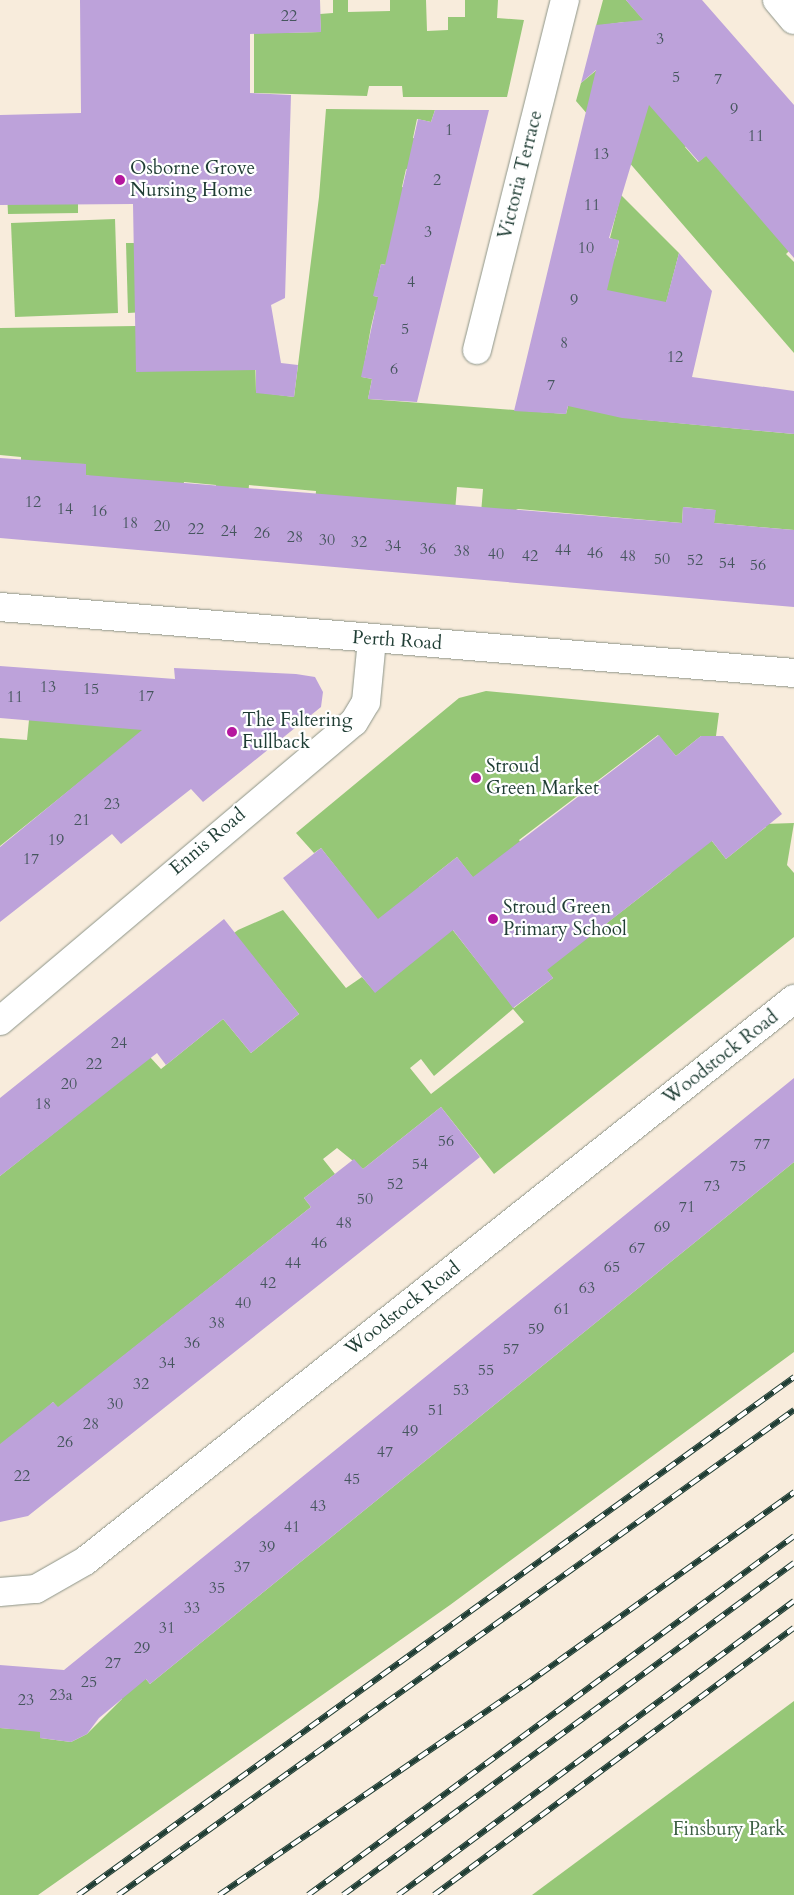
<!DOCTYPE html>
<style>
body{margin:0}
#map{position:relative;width:794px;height:1895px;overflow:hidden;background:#f8ecdc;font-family:Cardo,serif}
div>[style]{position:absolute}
.green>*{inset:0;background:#96c777}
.building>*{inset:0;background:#bda2da}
.roads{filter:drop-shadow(0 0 1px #8c9488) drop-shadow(0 0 1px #8c9488)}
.minor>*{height:28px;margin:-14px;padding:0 14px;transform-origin:14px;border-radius:14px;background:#fff}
.major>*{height:28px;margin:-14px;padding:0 14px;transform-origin:14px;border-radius:14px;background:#fff}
.rail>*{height:5.5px;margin-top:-2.75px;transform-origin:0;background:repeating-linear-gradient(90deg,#fff 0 11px,#1f3d34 0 22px);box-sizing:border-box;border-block:1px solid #1f3d34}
.dots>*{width:14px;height:14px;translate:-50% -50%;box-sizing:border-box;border:2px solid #fff;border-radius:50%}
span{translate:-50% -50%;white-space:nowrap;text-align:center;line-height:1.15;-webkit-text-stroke:4.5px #fff;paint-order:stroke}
.number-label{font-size:16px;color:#46565e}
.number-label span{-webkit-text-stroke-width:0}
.poi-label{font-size:19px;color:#1f3d34}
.left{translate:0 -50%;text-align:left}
.street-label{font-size:19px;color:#1f3d34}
.park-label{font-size:19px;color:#3d6045}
</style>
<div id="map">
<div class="green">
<div style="clip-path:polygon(254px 0,280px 33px,321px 32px,320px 14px,333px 13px,333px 0,348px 0,348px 12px,390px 11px,390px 0,426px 0,427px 31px,448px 30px,448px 17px,465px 17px,465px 0,498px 0,497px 18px,524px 20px,507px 97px,403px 97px,402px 86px,369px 86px,367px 96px,254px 93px)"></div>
<div style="clip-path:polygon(603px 0,626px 0,648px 25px,624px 22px,596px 26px)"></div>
<div style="clip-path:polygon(610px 59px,710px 125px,685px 147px,698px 162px,707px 155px,791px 249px,786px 254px,794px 262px,794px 353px,576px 101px,581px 83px)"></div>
<div style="clip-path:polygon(326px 109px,435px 110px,431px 122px,417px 119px,413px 138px,428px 142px,420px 172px,406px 169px,402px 187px,414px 191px,397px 267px,381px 264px,374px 296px,389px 300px,386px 312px,375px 310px,371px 327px,362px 377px,372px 379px,368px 399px,566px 414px,598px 288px,615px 257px,619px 241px,610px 238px,621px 195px,679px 253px,636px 419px,794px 434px,794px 530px,714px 523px,715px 510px,683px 507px,682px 523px,518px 509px,480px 525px,483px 489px,457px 487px,454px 524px,314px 513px,316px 491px,249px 485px,247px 507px,215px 504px,216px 485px,184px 482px,181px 501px,86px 475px,86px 464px,21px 463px,21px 457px,0 455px,0 328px,136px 326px,252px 239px,256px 392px,294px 397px,319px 197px)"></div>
<div style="clip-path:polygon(7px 191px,78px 204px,78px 213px,8px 214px)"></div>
<div style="clip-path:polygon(115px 219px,118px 313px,15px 317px,11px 223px)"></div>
<div style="clip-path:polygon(126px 243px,134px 243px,145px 312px,128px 313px)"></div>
<div style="clip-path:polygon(evenodd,486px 691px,719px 713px,716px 736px,701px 736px,676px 756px,658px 735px,519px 840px,528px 852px,481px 888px,457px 857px,419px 887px,514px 1008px,553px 978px,540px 962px,590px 936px,670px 874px,704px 831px,726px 859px,766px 827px,764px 824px,794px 823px,787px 865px,794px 873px,794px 937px,494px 1174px,441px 1107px,363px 1169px,337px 1148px,323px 1159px,335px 1174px,304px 1198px,311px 1207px,58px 1408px,53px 1402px,0 1451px,0 1176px,150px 1057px,161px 1069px,223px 1019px,251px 1053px,299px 1014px,234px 933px,238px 930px,283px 910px,346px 988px,362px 977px,375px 992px,354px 890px,321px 848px,314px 853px,296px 833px,459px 698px,486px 691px,513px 1009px,524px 1022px,431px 1094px,410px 1068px,421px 1059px,434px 1076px,513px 1009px)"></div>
<div style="clip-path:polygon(172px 713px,102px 764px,0 846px,0 738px,27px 740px,29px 720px)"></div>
<div style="clip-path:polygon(794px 1162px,794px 1352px,450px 1605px,38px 1895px,0 1895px,0 1728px,40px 1731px,40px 1738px,71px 1742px,87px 1734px,122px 1699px,116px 1691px,140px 1672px,150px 1684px)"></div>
<div style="clip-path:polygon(794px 1701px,794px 1895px,532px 1895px)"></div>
</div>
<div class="building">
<div style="clip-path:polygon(80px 0,320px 0,321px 32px,250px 34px,250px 93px,291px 95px,285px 298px,271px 305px,281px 363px,298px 365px,294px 397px,256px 393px,256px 370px,136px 372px,133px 204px,0 205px,0 115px,81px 113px)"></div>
<div style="clip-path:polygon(626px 0,702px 0,794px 105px,794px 258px,706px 156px,699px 162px,649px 105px,609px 238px,619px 240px,607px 290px,666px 302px,679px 253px,712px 291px,692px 377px,794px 391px,794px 434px,622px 418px,568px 406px,566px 414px,514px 411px,596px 70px,581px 83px,596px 25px,643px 20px)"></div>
<div style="clip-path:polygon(435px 110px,489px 110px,417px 402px,368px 399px,372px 379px,361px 377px,378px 297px,373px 296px,381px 264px,385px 265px,418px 119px,431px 122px)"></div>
<div style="clip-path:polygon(0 458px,86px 464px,86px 475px,682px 523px,683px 507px,716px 510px,714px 523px,794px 530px,794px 607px,0 538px)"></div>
<div style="clip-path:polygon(0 666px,175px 679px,174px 668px,296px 674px,315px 677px,323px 692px,321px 707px,203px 802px,191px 789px,121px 844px,112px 834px,0 922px,0 847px,142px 730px,0 718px)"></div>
<div style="clip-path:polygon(659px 735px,676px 756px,701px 736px,723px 736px,782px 814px,726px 859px,712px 841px,547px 970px,553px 978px,513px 1008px,453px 930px,375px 993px,283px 878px,321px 848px,378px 919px,457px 857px,473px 877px)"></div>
<div style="clip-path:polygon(224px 919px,299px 1014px,251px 1053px,223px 1019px,166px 1065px,157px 1053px,0 1176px,0 1098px)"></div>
<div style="clip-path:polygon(794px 1078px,794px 1162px,150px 1684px,146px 1679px,99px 1718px,87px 1734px,71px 1742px,40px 1738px,40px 1732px,0 1728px,0 1665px,64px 1670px)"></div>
<div style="clip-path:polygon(441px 1107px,480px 1157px,28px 1516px,0 1522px,0 1444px,53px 1402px,58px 1407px,311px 1207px,304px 1198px,354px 1159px,363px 1169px)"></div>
</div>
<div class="roads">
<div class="minor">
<div style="left:777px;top:0;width:26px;rotate:50deg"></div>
<div style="left:477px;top:350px;width:361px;rotate:-75.9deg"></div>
<div style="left:0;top:607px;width:797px;rotate:4.75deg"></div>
<div style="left:0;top:1021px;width:463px;rotate:-40.2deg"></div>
<div style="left:354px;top:722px;width:23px;rotate:-59deg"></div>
<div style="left:366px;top:702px;width:62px;rotate:-84.5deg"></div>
</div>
<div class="major">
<div style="left:0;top:1592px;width:36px;rotate:-5deg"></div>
<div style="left:36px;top:1589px;width:56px;rotate:-29.7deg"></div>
<div style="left:85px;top:1561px;width:905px;rotate:-38.4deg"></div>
</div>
</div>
<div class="rail">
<div style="left:78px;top:1895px;width:884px;rotate:-35.88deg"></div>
<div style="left:118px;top:1895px;width:832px;rotate:-35.66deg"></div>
<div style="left:219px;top:1895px;width:368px;rotate:-34.5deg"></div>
<div style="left:522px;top:1687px;width:335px;rotate:-35.6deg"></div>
<div style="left:308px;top:1895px;width:604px;rotate:-36.45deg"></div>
<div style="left:343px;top:1895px;width:560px;rotate:-36.36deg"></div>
<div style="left:398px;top:1895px;width:493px;rotate:-36.6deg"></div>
<div style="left:434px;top:1895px;width:448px;rotate:-36.6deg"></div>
</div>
<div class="dots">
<div style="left:120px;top:180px;background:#b5179e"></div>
<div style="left:232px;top:732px;background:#b5179e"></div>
<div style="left:476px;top:778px;background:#b5179e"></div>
<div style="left:493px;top:919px;background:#b5179e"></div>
</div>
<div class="number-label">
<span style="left:289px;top:16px">22</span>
<span style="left:660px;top:39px">3</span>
<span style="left:676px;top:77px">5</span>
<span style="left:718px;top:79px">7</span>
<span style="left:734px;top:109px">9</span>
<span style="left:449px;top:130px">1</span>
<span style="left:756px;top:136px">11</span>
<span style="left:601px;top:154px">13</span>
<span style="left:437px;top:180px">2</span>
<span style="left:592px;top:205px">11</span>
<span style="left:428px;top:232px">3</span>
<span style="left:586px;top:248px">10</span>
<span style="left:411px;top:282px">4</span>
<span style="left:574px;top:300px">9</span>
<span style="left:405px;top:329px">5</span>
<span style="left:564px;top:343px">8</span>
<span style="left:675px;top:357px">12</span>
<span style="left:394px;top:369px">6</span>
<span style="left:551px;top:385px">7</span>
<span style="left:33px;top:502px">12</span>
<span style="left:65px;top:509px">14</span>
<span style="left:99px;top:511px">16</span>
<span style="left:130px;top:523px">18</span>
<span style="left:162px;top:526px">20</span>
<span style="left:196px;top:529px">22</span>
<span style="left:229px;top:531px">24</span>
<span style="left:262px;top:533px">26</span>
<span style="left:295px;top:537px">28</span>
<span style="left:327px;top:540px">30</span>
<span style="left:359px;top:542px">32</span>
<span style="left:393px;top:546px">34</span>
<span style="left:428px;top:549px">36</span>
<span style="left:563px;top:550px">44</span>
<span style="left:462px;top:551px">38</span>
<span style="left:595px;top:553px">46</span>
<span style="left:496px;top:554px">40</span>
<span style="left:530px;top:556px">42</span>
<span style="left:628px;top:556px">48</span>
<span style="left:662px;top:559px">50</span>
<span style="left:695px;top:560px">52</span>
<span style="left:727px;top:563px">54</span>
<span style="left:758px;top:565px">56</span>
<span style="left:48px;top:687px">13</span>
<span style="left:91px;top:689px">15</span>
<span style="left:146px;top:696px">17</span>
<span style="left:15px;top:697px">11</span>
<span style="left:112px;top:804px">23</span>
<span style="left:82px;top:820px">21</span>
<span style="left:56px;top:840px">19</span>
<span style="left:31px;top:859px">17</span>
<span style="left:119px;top:1043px">24</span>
<span style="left:94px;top:1064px">22</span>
<span style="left:69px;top:1084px">20</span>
<span style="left:43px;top:1104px">18</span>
<span style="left:446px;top:1141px">56</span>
<span style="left:762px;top:1144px">77</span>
<span style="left:420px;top:1164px">54</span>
<span style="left:738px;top:1166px">75</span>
<span style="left:395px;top:1184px">52</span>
<span style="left:712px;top:1186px">73</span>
<span style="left:365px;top:1199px">50</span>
<span style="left:687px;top:1207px">71</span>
<span style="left:344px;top:1223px">48</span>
<span style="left:662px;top:1227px">69</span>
<span style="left:319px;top:1243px">46</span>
<span style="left:637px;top:1248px">67</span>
<span style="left:293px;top:1263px">44</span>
<span style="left:612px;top:1267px">65</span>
<span style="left:268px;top:1283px">42</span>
<span style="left:587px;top:1288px">63</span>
<span style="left:243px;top:1303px">40</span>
<span style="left:562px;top:1309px">61</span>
<span style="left:217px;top:1323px">38</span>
<span style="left:536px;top:1329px">59</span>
<span style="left:192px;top:1343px">36</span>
<span style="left:511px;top:1349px">57</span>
<span style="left:167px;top:1363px">34</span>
<span style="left:486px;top:1370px">55</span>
<span style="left:141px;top:1384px">32</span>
<span style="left:461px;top:1390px">53</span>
<span style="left:115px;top:1404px">30</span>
<span style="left:436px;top:1410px">51</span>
<span style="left:91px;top:1424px">28</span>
<span style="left:410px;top:1431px">49</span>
<span style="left:65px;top:1442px">26</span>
<span style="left:385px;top:1452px">47</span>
<span style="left:22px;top:1476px">22</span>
<span style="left:352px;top:1479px">45</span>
<span style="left:318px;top:1506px">43</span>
<span style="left:292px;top:1527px">41</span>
<span style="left:267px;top:1547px">39</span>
<span style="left:242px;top:1567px">37</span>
<span style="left:217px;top:1588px">35</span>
<span style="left:192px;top:1608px">33</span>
<span style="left:167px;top:1628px">31</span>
<span style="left:142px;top:1648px">29</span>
<span style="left:113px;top:1663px">27</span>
<span style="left:89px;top:1682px">25</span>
<span style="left:61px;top:1695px">23a</span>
<span style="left:26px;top:1700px">23</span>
</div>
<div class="poi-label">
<span class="left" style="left:130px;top:180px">Osborne Grove<br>Nursing Home</span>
<span class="left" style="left:242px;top:732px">The Faltering<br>Fullback</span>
<span class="left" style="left:486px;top:778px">Stroud<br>Green Market</span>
<span class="left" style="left:503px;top:919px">Stroud Green<br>Primary School</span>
</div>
<div class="street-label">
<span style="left:521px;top:175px;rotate:-76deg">Victoria Terrace</span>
<span style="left:397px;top:641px;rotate:4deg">Perth Road</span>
<span style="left:208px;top:842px;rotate:-40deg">Ennis Road</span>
<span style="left:721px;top:1058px;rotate:-38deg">Woodstock Road</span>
<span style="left:403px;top:1309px;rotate:-38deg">Woodstock Road</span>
</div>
<div class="park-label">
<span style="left:729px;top:1830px">Finsbury Park</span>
</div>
</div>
